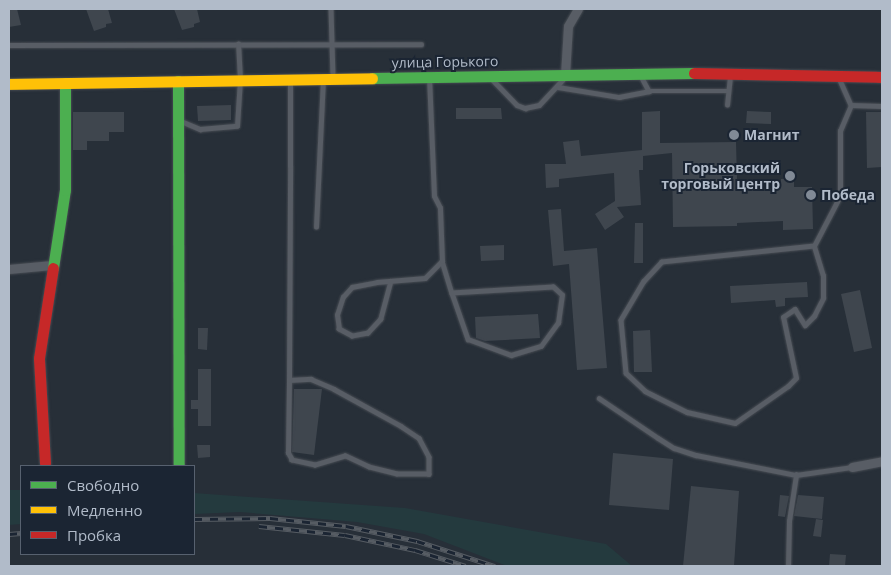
<!DOCTYPE html>
<meta charset="utf-8">
<style>
body{margin:0}
#map{position:relative;width:891px;height:575px;overflow:hidden;background:#272f38;font-family:"Open Sans",sans-serif}
div>[style]{position:absolute}
.green>*{inset:0;background:#243a3e}
.building>*{inset:0;background:#3f464e}
.roads{filter:drop-shadow(0 0 1px #464b52) drop-shadow(0 0 1px #464b52)}
.lane>*{height:4.5px;margin:-2.25px;padding:0 2.25px;transform-origin:2.25px;border-radius:2.25px;background:#585d65}
.street>*{height:9px;margin:-4.5px;padding:0 4.5px;transform-origin:4.5px;border-radius:4.5px;background:#585d65}
.fast>*{height:11px;margin:-5.5px;padding:0 5.5px;transform-origin:5.5px;border-radius:5.5px;background:#4caf50}
.slow>*{height:11px;margin:-5.5px;padding:0 5.5px;transform-origin:5.5px;border-radius:5.5px;background:#ffc107}
.jam>*{height:11px;margin:-5.5px;padding:0 5.5px;transform-origin:5.5px;border-radius:5.5px;background:#c62828}
.rail>*{height:4.5px;margin-top:-2.25px;transform-origin:0;background:repeating-linear-gradient(90deg,#1b2533 0 8px,#565c63 0 16px);box-sizing:border-box;border-block:1px solid #565c63}
.dots>*{width:14px;height:14px;translate:-50% -50%;box-sizing:border-box;border:2px solid #1b2533;border-radius:50%}
span{translate:-50% -50%;white-space:nowrap;text-align:center;line-height:1.15;-webkit-text-stroke:4px #1b2533;paint-order:stroke}
.street-label{font-size:14px;color:#b1bbc9}
.poi-label{font-size:14px;color:#b1bbc9;font-weight:700}
.left{translate:0 -50%;text-align:left}
.right{translate:-100% -50%;text-align:right}
.frame{position:absolute;inset:0;border:10px solid #b1bbc9;pointer-events:none}
.legend{position:absolute;left:20px;top:465px;width:175px;height:90px;box-sizing:border-box;background:#1b2533;border:1px solid #57616f;margin:0;padding:6px 9px;list-style:none;font-size:15px;color:#b1bbc9}
.legend li{display:flex;align-items:center;gap:10px;height:25px}
.legend b{width:25px;border:1px solid #57616f}
</style>
<div id="map">
<div class="green">
<div style="clip-path:polygon(9px 490px,21px 490px,21px 524px,9px 525px)"></div>
<div style="clip-path:polygon(194px 493px,405px 508px,606px 544px,632px 566px,507px 566px,424px 534px,357px 522px,240px 512px,194px 514px)"></div>
</div>
<div class="building">
<div style="clip-path:polygon(9px 9px,17px 9px,21px 25px,9px 27px)"></div>
<div style="clip-path:polygon(86px 9px,108px 9px,112px 23px,106px 24px,106px 27px,94px 31px)"></div>
<div style="clip-path:polygon(174px 9px,197px 9px,200px 22px,194px 24px,194px 27px,182px 30px)"></div>
<div style="clip-path:polygon(231px 105px,231px 120px,198px 121px,197px 106px)"></div>
<div style="clip-path:polygon(456px 108px,501px 108px,502px 119px,456px 119px)"></div>
<div style="clip-path:polygon(660px 111px,660px 143px,736px 142px,737px 180px,747px 180px,748px 189px,781px 188px,781px 179px,794px 178px,794px 187px,812px 187px,813px 229px,783px 230px,783px 221px,737px 223px,737px 226px,673px 227px,672px 153px,643px 156px,643px 170px,639px 170px,641px 205px,617px 207px,624px 217px,605px 230px,595px 214px,615px 201px,614px 173px,559px 179px,559px 187px,546px 188px,545px 164px,566px 164px,563px 142px,579px 140px,581px 156px,642px 150px,642px 112px)"></div>
<div style="clip-path:polygon(747px 111px,771px 112px,771px 124px,746px 123px)"></div>
<div style="clip-path:polygon(73px 112px,124px 112px,124px 132px,109px 132px,109px 141px,87px 141px,87px 150px,73px 150px)"></div>
<div style="clip-path:polygon(866px 112px,882px 112px,882px 167px,867px 168px)"></div>
<div style="clip-path:polygon(561px 209px,564px 251px,597px 248px,607px 368px,577px 370px,569px 264px,553px 266px,548px 210px)"></div>
<div style="clip-path:polygon(635px 223px,643px 223px,643px 263px,634px 263px)"></div>
<div style="clip-path:polygon(504px 245px,504px 260px,481px 261px,480px 246px)"></div>
<div style="clip-path:polygon(807px 282px,808px 297px,785px 298px,785px 306px,776px 307px,775px 300px,731px 303px,730px 286px)"></div>
<div style="clip-path:polygon(860px 290px,872px 348px,854px 352px,841px 294px)"></div>
<div style="clip-path:polygon(538px 314px,540px 338px,485px 341px,476px 338px,475px 317px)"></div>
<div style="clip-path:polygon(198px 328px,208px 328px,207px 350px,198px 349px)"></div>
<div style="clip-path:polygon(650px 330px,652px 372px,634px 372px,633px 331px)"></div>
<div style="clip-path:polygon(198px 369px,211px 369px,211px 426px,198px 426px,198px 409px,191px 409px,191px 400px,198px 400px)"></div>
<div style="clip-path:polygon(294px 389px,322px 389px,314px 455px,292px 452px)"></div>
<div style="clip-path:polygon(197px 445px,210px 445px,210px 457px,198px 458px)"></div>
<div style="clip-path:polygon(613px 453px,673px 459px,669px 510px,609px 505px)"></div>
<div style="clip-path:polygon(691px 486px,739px 491px,734px 566px,683px 566px)"></div>
<div style="clip-path:polygon(780px 495px,789px 496px,785px 517px,778px 516px)"></div>
<div style="clip-path:polygon(798px 495px,824px 497px,822px 519px,794px 516px)"></div>
<div style="clip-path:polygon(816px 519px,823px 520px,821px 537px,813px 536px)"></div>
<div style="clip-path:polygon(830px 554px,846px 555px,845px 566px,829px 566px)"></div>
</div>
<div class="roads">
<div class="lane">
<div style="left:331px;top:9px;width:68px;rotate:88.3deg"></div>
<div style="left:9px;top:45px;width:412px;rotate:-0.1deg"></div>
<div style="left:641px;top:76px;width:17px;rotate:62deg"></div>
<div style="left:649px;top:91px;width:79px"></div>
<div style="left:839px;top:78px;width:30px;rotate:66deg"></div>
<div style="left:851px;top:105px;width:31px;rotate:2deg"></div>
<div style="left:492px;top:79px;width:36px;rotate:46deg"></div>
<div style="left:517px;top:105px;width:9px;rotate:21deg"></div>
<div style="left:525px;top:108px;width:14px;rotate:-12deg"></div>
<div style="left:539px;top:105px;width:35px;rotate:-47deg"></div>
<div style="left:558px;top:87px;width:62px;rotate:9.3deg"></div>
<div style="left:619px;top:97px;width:31px;rotate:-11deg"></div>
<div style="left:727px;top:105px;width:30px;rotate:-84deg"></div>
<div style="left:181px;top:121px;width:21px;rotate:23deg"></div>
<div style="left:200px;top:129px;width:37px;rotate:-5deg"></div>
<div style="left:237px;top:126px;width:46px;rotate:-86.3deg"></div>
<div style="left:240px;top:80px;width:36px;rotate:-93deg"></div>
<div style="left:316px;top:227px;width:146px;rotate:-87.3deg"></div>
<div style="left:814px;top:246px;width:153px;rotate:174deg"></div>
<div style="left:662px;top:262px;width:26px;rotate:133deg"></div>
<div style="left:644px;top:281px;width:45px;rotate:120.5deg"></div>
<div style="left:621px;top:320px;width:53px;rotate:84.6deg"></div>
<div style="left:626px;top:373px;width:26px;rotate:43deg"></div>
<div style="left:645px;top:391px;width:47px;rotate:26.6deg"></div>
<div style="left:687px;top:412px;width:49px;rotate:12.9deg"></div>
<div style="left:735px;top:423px;width:65px;rotate:-34.9deg"></div>
<div style="left:788px;top:386px;width:11px;rotate:-45deg"></div>
<div style="left:796px;top:378px;width:62px;rotate:-102deg"></div>
<div style="left:783px;top:317px;width:14px;rotate:-34deg"></div>
<div style="left:795px;top:309px;width:19px;rotate:58deg"></div>
<div style="left:805px;top:325px;width:13px;rotate:-45deg"></div>
<div style="left:814px;top:316px;width:20px;rotate:-63deg"></div>
<div style="left:823px;top:298px;width:22px;rotate:-90deg"></div>
<div style="left:823px;top:276px;width:31px;rotate:-107deg"></div>
<div style="left:814px;top:246px;width:56px;rotate:-62.5deg"></div>
<div style="left:840px;top:196px;width:65px;rotate:-90deg"></div>
<div style="left:840px;top:131px;width:28px;rotate:-67deg"></div>
<div style="left:442px;top:261px;width:34px;rotate:73deg"></div>
<div style="left:452px;top:293px;width:49px;rotate:70.8deg"></div>
<div style="left:468px;top:339px;width:46px;rotate:20.4deg"></div>
<div style="left:511px;top:355px;width:31px;rotate:-17deg"></div>
<div style="left:541px;top:346px;width:29px;rotate:-54deg"></div>
<div style="left:558px;top:323px;width:28px;rotate:-82deg"></div>
<div style="left:562px;top:295px;width:12px;rotate:-138deg"></div>
<div style="left:553px;top:287px;width:101px;rotate:176.6deg"></div>
<div style="left:391px;top:281px;width:39px;rotate:105deg"></div>
<div style="left:381px;top:319px;width:19px;rotate:133deg"></div>
<div style="left:368px;top:333px;width:16px;rotate:169deg"></div>
<div style="left:352px;top:336px;width:15px;rotate:-152deg"></div>
<div style="left:339px;top:329px;width:14px;rotate:-98deg"></div>
<div style="left:337px;top:315px;width:19px;rotate:-72deg"></div>
<div style="left:343px;top:297px;width:13px;rotate:-48deg"></div>
<div style="left:352px;top:287px;width:25px;rotate:-11deg"></div>
<div style="left:377px;top:282px;width:48px;rotate:-4.8deg"></div>
<div style="left:425px;top:278px;width:24px;rotate:-45deg"></div>
<div style="left:442px;top:261px;width:53px;rotate:-92.2deg"></div>
<div style="left:440px;top:208px;width:13px;rotate:-117deg"></div>
<div style="left:434px;top:196px;width:117px;rotate:-92.4deg"></div>
<div style="left:289px;top:380px;width:22px;rotate:-3deg"></div>
<div style="left:311px;top:379px;width:25px;rotate:23deg"></div>
<div style="left:334px;top:389px;width:77px;rotate:28.9deg"></div>
<div style="left:401px;top:426px;width:22px;rotate:34deg"></div>
<div style="left:419px;top:438px;width:21px;rotate:62deg"></div>
<div style="left:429px;top:457px;width:17px;rotate:90deg"></div>
<div style="left:429px;top:474px;width:32px;rotate:180deg"></div>
<div style="left:397px;top:474px;width:29px;rotate:-166deg"></div>
<div style="left:369px;top:467px;width:26px;rotate:-155deg"></div>
<div style="left:345px;top:456px;width:31px;rotate:163deg"></div>
<div style="left:315px;top:465px;width:24px;rotate:-168deg"></div>
<div style="left:292px;top:460px;width:8px;rotate:-120deg"></div>
<div style="left:288px;top:453px;width:73px;rotate:-89.2deg"></div>
<div style="left:289px;top:380px;width:214px;rotate:-89.7deg"></div>
<div style="left:290px;top:166px;width:85px;rotate:-90deg"></div>
<div style="left:599px;top:398px;width:71px;rotate:34.1deg"></div>
<div style="left:658px;top:438px;width:19px;rotate:32deg"></div>
<div style="left:674px;top:448px;width:23px;rotate:18deg"></div>
<div style="left:696px;top:455px;width:102px;rotate:11.3deg"></div>
<div style="left:796px;top:475px;width:57px;rotate:-8.1deg"></div>
<div style="left:788px;top:566px;width:45px;rotate:-88.7deg"></div>
<div style="left:789px;top:521px;width:47px;rotate:-81.3deg"></div>
</div>
<div class="street">
<div style="left:565px;top:75px;width:49px;rotate:-86.5deg"></div>
<div style="left:568px;top:26px;width:20px;rotate:-60deg"></div>
<div style="left:9px;top:269px;width:43px;rotate:-5.3deg"></div>
<div style="left:852px;top:467px;width:31px;rotate:-11deg"></div>
</div>
<div class="fast">
<div style="left:372px;top:78px;width:322px;rotate:-0.9deg"></div>
<div style="left:178px;top:81px;width:385px;rotate:89.9deg"></div>
<div style="left:53px;top:268px;width:79px;rotate:-81.3deg"></div>
<div style="left:65px;top:190px;width:107px;rotate:-90deg"></div>
</div>
<div class="slow">
<div style="left:9px;top:84px;width:363px;rotate:-0.9deg"></div>
</div>
<div class="jam">
<div style="left:694px;top:73px;width:188px;rotate:1.2deg"></div>
<div style="left:45px;top:463px;width:105px;rotate:-93.3deg"></div>
<div style="left:39px;top:358px;width:91px;rotate:-81.2deg"></div>
</div>
</div>
<div class="rail">
<div style="left:194px;top:519px;width:76px;rotate:-0.8deg"></div>
<div style="left:270px;top:518px;width:76px;rotate:6deg"></div>
<div style="left:346px;top:526px;width:73px;rotate:11.9deg"></div>
<div style="left:417px;top:541px;width:82px;rotate:17.8deg"></div>
<div style="left:259px;top:526px;width:86px;rotate:6deg"></div>
<div style="left:345px;top:535px;width:72px;rotate:12.1deg"></div>
<div style="left:415px;top:550px;width:53px;rotate:17.4deg"></div>
<div style="left:9px;top:534px;width:12px;rotate:-5deg"></div>
</div>
<div class="dots">
<div style="left:734px;top:135px;background:#818a96"></div>
<div style="left:790px;top:176px;background:#818a96"></div>
<div style="left:811px;top:195px;background:#818a96"></div>
</div>
<div class="street-label">
<span style="left:445px;top:62px;rotate:-1deg">улица Горького</span>
</div>
<div class="poi-label">
<span class="left" style="left:744px;top:135px">Магнит</span>
<span class="right" style="left:780px;top:176px">Горьковский<br>торговый центр</span>
<span class="left" style="left:821px;top:195px">Победа</span>
</div>
<div class="frame"></div>
<ul class="legend">
<li><b style="height:6px;background:#4caf50"></b>Свободно</li>
<li><b style="height:6px;background:#ffc107"></b>Медленно</li>
<li><b style="height:6px;background:#c62828"></b>Пробка</li>
</ul>
</div>
